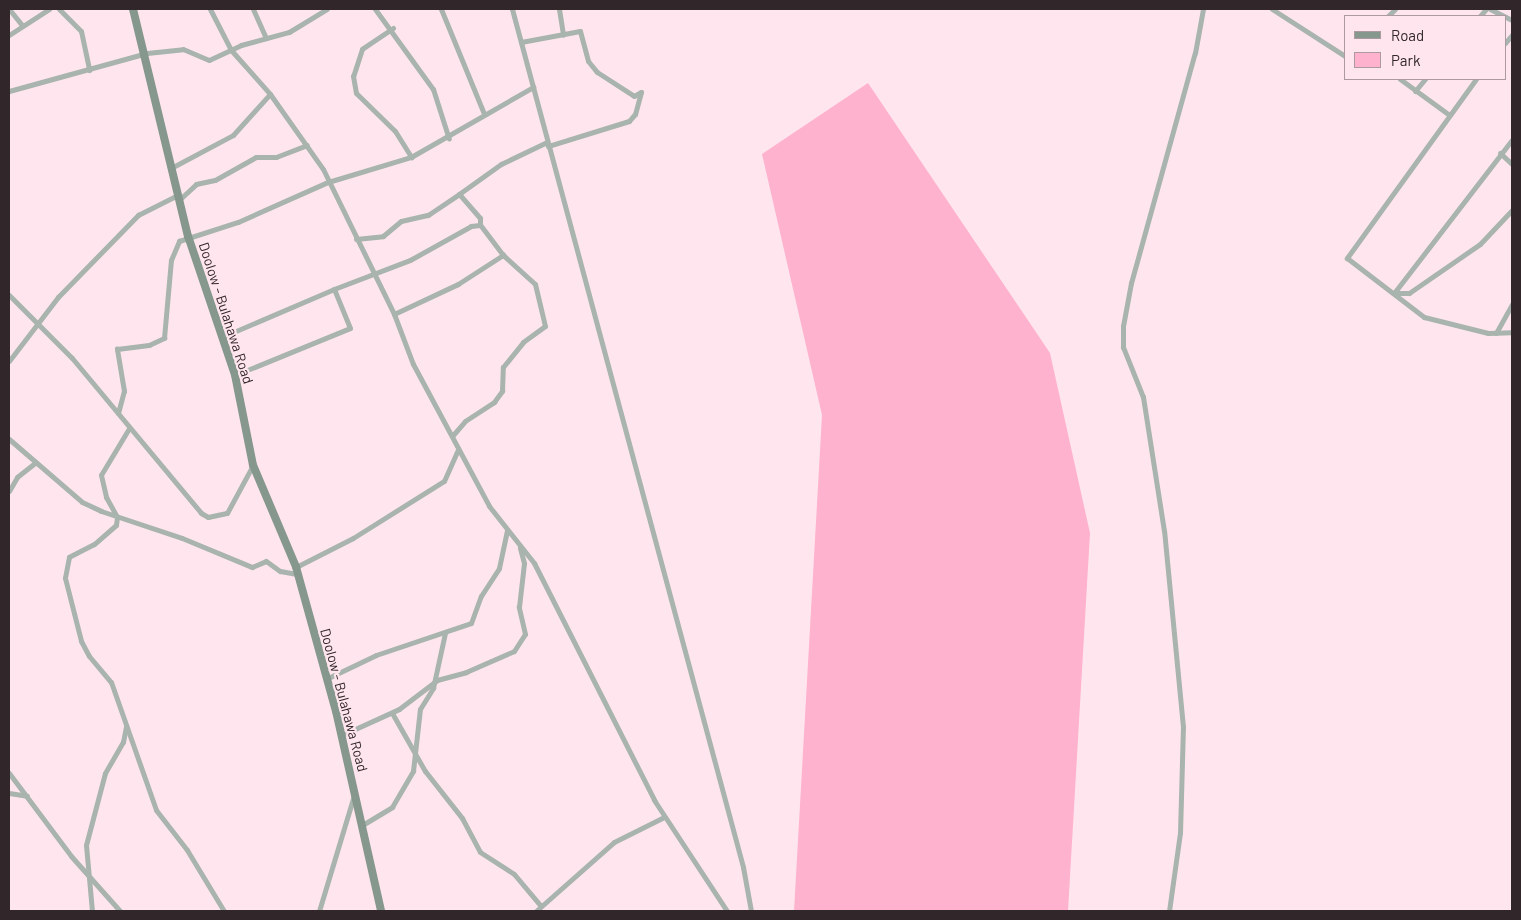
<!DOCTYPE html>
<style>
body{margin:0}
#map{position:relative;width:1521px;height:920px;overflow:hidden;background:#ffe6ee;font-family:Barlow,sans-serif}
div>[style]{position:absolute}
.green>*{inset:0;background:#feb2ce}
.minor>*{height:5px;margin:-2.5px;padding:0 2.5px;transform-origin:2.5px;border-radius:2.5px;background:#a8b4ad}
.secondary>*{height:8px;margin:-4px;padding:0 4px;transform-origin:4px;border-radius:4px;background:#86978e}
span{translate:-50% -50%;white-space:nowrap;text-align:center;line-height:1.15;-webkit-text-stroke:4.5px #ffe6ee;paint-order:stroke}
.street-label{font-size:14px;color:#31262a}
.frame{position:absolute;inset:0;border:10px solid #31262a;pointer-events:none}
.legend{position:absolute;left:1344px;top:15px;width:162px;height:65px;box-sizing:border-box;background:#ffe6ee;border:1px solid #ad99a0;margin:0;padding:6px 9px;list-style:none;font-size:15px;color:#31262a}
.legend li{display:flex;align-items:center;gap:10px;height:25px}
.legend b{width:25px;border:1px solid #ad99a0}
</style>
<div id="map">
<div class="green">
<div style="clip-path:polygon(868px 83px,1050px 353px,1090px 533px,1068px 911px,794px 911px,822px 415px,762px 154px)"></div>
</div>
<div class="minor">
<div style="left:9px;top:9px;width:21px;rotate:51deg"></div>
<div style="left:59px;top:9px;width:31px;rotate:45deg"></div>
<div style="left:81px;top:31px;width:40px;rotate:78deg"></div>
<div style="left:210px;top:9px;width:46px;rotate:62.9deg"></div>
<div style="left:231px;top:50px;width:59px;rotate:48.4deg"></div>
<div style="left:270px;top:94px;width:92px;rotate:54.8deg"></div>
<div style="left:323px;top:169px;width:161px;rotate:63.9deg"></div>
<div style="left:394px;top:314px;width:53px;rotate:69.2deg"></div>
<div style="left:413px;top:364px;width:161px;rotate:61.8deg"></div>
<div style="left:489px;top:506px;width:73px;rotate:51.7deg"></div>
<div style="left:534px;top:563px;width:266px;rotate:63.1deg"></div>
<div style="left:654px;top:800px;width:133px;rotate:56.7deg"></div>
<div style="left:253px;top:9px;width:32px;rotate:66deg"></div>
<div style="left:375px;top:9px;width:99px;rotate:54.1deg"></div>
<div style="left:433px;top:89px;width:52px;rotate:72.3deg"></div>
<div style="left:441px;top:9px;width:113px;rotate:67.7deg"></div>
<div style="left:512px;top:9px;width:889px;rotate:74.93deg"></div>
<div style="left:743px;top:867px;width:45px;rotate:79.7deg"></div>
<div style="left:559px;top:9px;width:26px;rotate:81deg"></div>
<div style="left:1272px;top:9px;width:87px;rotate:32.8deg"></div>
<div style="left:1490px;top:9px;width:25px;rotate:27deg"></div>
<div style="left:1388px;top:16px;width:10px;rotate:-45deg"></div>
<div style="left:1480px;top:16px;width:9px;rotate:-49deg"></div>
<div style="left:393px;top:28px;width:37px;rotate:146deg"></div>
<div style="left:362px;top:49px;width:28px;rotate:108deg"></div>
<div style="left:353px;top:76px;width:17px;rotate:80deg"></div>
<div style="left:356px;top:93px;width:54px;rotate:44.3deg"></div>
<div style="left:395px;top:131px;width:31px;rotate:58deg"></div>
<div style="left:9px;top:35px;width:48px;rotate:-33deg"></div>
<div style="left:521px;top:42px;width:60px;rotate:-10.6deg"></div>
<div style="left:580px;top:31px;width:31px;rotate:75deg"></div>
<div style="left:588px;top:61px;width:14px;rotate:51deg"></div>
<div style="left:597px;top:72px;width:44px;rotate:33deg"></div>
<div style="left:634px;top:96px;width:8px;rotate:-30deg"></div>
<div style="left:641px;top:92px;width:23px;rotate:105deg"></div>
<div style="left:635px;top:114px;width:9px;rotate:131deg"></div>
<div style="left:629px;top:121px;width:85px;rotate:162.8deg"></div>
<div style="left:1505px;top:43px;width:11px;rotate:-49deg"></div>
<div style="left:1400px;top:79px;width:59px;rotate:36.1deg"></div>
<div style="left:1476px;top:79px;width:221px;rotate:125.8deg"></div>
<div style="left:1347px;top:258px;width:97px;rotate:37.5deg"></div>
<div style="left:1424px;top:317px;width:66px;rotate:14deg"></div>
<div style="left:1488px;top:333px;width:24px;rotate:-2deg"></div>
<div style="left:9px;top:91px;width:143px;rotate:-15.4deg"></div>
<div style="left:147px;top:53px;width:36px;rotate:-6deg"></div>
<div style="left:183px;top:49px;width:28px;rotate:23deg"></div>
<div style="left:209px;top:60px;width:35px;rotate:-25deg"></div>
<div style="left:241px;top:45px;width:50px;rotate:-15.2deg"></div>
<div style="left:289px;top:32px;width:44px;rotate:-31.2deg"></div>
<div style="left:1415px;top:91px;width:16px;rotate:-50deg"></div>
<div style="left:1500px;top:153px;width:16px;rotate:43deg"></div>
<div style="left:171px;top:168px;width:70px;rotate:-28deg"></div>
<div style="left:233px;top:135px;width:55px;rotate:-47.9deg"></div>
<div style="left:179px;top:200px;width:23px;rotate:-43deg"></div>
<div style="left:196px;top:184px;width:19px;rotate:-12deg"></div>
<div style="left:215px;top:180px;width:47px;rotate:-29.3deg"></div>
<div style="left:256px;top:157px;width:20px"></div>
<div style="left:276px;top:157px;width:33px;rotate:-21deg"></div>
<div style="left:356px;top:239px;width:27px;rotate:-6deg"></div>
<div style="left:383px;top:236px;width:23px;rotate:-40deg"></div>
<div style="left:401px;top:221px;width:28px;rotate:-13deg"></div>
<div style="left:428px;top:215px;width:37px;rotate:-34deg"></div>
<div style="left:1394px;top:293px;width:193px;rotate:-52.4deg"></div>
<div style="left:1394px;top:293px;width:15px"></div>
<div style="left:1409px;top:293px;width:86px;rotate:-34.6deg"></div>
<div style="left:1480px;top:244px;width:47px;rotate:-46.7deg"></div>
<div style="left:9px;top:295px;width:89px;rotate:45deg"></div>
<div style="left:72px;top:358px;width:202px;rotate:50.2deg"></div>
<div style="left:201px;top:513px;width:8px;rotate:30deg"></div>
<div style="left:208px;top:517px;width:19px;rotate:-12deg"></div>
<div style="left:227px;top:513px;width:55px;rotate:-61.6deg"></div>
<div style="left:394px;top:314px;width:71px;rotate:-25.1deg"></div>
<div style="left:458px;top:284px;width:54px;rotate:-32.8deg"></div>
<div style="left:503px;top:255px;width:38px;rotate:-127deg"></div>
<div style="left:1496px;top:333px;width:33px;rotate:-61deg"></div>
<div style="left:222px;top:337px;width:122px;rotate:-23.2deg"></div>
<div style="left:9px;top:361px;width:81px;rotate:-52.6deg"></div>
<div style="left:58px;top:297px;width:115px;rotate:-45.7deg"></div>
<div style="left:138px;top:215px;width:45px;rotate:-26.6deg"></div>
<div style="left:235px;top:375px;width:124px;rotate:-22.2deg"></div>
<div style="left:350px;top:328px;width:42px;rotate:-112.3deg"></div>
<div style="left:334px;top:289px;width:81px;rotate:-20.9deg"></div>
<div style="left:410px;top:260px;width:70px;rotate:-29.1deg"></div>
<div style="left:471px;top:226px;width:9px;rotate:-6deg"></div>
<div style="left:480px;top:225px;width:7px;rotate:-90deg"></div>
<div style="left:480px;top:218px;width:32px;rotate:-131deg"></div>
<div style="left:459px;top:194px;width:52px;rotate:-35.5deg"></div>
<div style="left:501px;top:164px;width:51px;rotate:-25.6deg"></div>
<div style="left:118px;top:413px;width:23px;rotate:-75deg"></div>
<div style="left:124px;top:391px;width:43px;rotate:-99.5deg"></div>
<div style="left:117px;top:349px;width:32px;rotate:-7deg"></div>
<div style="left:149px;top:345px;width:17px;rotate:-25deg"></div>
<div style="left:164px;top:338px;width:78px;rotate:-84.9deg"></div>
<div style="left:171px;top:260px;width:21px;rotate:-67deg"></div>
<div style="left:179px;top:241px;width:62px;rotate:-17.9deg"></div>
<div style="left:238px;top:222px;width:98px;rotate:-24deg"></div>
<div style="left:328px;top:182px;width:87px;rotate:-16.8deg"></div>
<div style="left:411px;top:157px;width:141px;rotate:-29.8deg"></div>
<div style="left:128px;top:430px;width:52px;rotate:121deg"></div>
<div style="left:101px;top:475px;width:23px;rotate:77deg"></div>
<div style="left:106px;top:497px;width:23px;rotate:61deg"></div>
<div style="left:117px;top:517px;width:8px;rotate:97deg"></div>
<div style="left:116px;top:525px;width:29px;rotate:139deg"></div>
<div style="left:94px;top:544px;width:28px;rotate:153deg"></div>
<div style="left:69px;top:557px;width:21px;rotate:101deg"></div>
<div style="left:65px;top:578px;width:65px;rotate:75.7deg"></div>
<div style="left:81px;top:641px;width:17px;rotate:62deg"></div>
<div style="left:89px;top:656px;width:34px;rotate:50deg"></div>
<div style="left:111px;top:682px;width:136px;rotate:70.6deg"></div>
<div style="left:156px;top:810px;width:51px;rotate:52.2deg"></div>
<div style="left:187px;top:850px;width:71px;rotate:58.8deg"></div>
<div style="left:453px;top:435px;width:18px;rotate:-49deg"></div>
<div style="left:465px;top:421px;width:35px;rotate:-33deg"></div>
<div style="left:494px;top:402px;width:14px;rotate:-54deg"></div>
<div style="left:502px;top:391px;width:24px;rotate:-88deg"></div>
<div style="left:503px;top:367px;width:32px;rotate:-51deg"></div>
<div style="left:523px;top:342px;width:27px;rotate:-36deg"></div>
<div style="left:545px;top:326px;width:43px;rotate:-103.4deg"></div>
<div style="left:535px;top:284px;width:43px;rotate:-137.8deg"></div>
<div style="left:9px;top:439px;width:96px;rotate:40.8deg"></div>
<div style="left:82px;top:502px;width:21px;rotate:25deg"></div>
<div style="left:101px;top:511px;width:85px;rotate:18.4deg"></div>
<div style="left:182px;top:538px;width:76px;rotate:22.5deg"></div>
<div style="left:252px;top:567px;width:15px;rotate:-23deg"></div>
<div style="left:266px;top:561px;width:17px;rotate:36deg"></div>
<div style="left:280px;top:571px;width:17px;rotate:10deg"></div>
<div style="left:9px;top:491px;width:16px;rotate:-60deg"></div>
<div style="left:17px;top:477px;width:23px;rotate:-38deg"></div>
<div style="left:296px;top:567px;width:64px;rotate:-27deg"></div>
<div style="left:353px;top:538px;width:107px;rotate:-32.1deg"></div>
<div style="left:444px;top:481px;width:35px;rotate:-66deg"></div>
<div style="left:326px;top:679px;width:55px;rotate:-25.6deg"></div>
<div style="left:376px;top:655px;width:100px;rotate:-18.6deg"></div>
<div style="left:471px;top:623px;width:29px;rotate:-70deg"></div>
<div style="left:481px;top:596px;width:33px;rotate:-57deg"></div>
<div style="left:499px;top:568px;width:39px;rotate:-78deg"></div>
<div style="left:392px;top:713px;width:67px;rotate:60.4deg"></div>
<div style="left:425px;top:771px;width:60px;rotate:51.8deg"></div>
<div style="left:462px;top:818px;width:38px;rotate:62deg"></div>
<div style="left:480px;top:852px;width:40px;rotate:32.9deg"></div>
<div style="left:514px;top:874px;width:40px;rotate:50deg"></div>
<div style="left:342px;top:735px;width:63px;rotate:-24.5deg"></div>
<div style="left:399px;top:709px;width:48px;rotate:-37.3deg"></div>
<div style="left:437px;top:680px;width:30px;rotate:-15deg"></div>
<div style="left:466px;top:672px;width:52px;rotate:-23.6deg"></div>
<div style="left:514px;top:651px;width:20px;rotate:-57deg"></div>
<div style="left:525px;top:634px;width:28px;rotate:-103deg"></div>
<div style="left:519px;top:607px;width:44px;rotate:-83.5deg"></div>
<div style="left:524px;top:563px;width:16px;rotate:-105deg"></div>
<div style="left:9px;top:773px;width:104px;rotate:53.2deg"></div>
<div style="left:71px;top:856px;width:74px;rotate:48.3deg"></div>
<div style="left:9px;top:793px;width:18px;rotate:9deg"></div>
<div style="left:364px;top:824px;width:33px;rotate:-31deg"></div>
<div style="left:392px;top:807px;width:42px;rotate:-59.7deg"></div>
<div style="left:413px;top:771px;width:62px;rotate:-83.6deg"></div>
<div style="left:420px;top:709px;width:25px;rotate:-58deg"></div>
<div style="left:433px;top:688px;width:56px;rotate:-77.7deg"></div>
<div style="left:92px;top:911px;width:66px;rotate:-95.2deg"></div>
<div style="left:86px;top:845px;width:74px;rotate:-75.2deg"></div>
<div style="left:105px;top:773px;width:36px;rotate:-60deg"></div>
<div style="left:123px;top:742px;width:16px;rotate:-79deg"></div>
<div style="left:319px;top:911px;width:121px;rotate:-73.2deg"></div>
<div style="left:536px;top:911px;width:104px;rotate:-41.5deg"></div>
<div style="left:614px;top:842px;width:56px;rotate:-26.6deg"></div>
<div style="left:1169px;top:911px;width:79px;rotate:-82deg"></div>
<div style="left:1180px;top:833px;width:106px;rotate:-88.4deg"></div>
<div style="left:1183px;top:727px;width:197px;rotate:-95.5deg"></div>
<div style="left:1164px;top:531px;width:136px;rotate:-98.9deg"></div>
<div style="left:1143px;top:397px;width:54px;rotate:-111.8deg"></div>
<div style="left:1123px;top:347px;width:21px;rotate:-90deg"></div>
<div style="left:1123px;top:326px;width:44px;rotate:-79.5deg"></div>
<div style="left:1131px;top:283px;width:239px;rotate:-74.5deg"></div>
<div style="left:1195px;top:53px;width:45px;rotate:-79.7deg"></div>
</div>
<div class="secondary">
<div style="left:133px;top:9px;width:234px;rotate:76.4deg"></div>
<div style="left:188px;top:236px;width:147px;rotate:71.3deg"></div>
<div style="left:235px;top:375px;width:92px;rotate:78.7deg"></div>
<div style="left:253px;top:465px;width:111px;rotate:67.1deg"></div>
<div style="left:296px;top:567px;width:149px;rotate:74.5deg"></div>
<div style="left:336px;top:711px;width:205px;rotate:77.3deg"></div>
</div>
<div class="street-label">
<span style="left:226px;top:313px;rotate:72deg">Doolow - Bulahawa Road</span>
<span style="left:344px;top:700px;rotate:75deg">Doolow - Bulahawa Road</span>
</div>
<div class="frame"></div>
<ul class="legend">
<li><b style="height:6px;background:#86978e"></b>Road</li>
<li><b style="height:14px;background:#feb2ce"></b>Park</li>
</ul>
</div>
